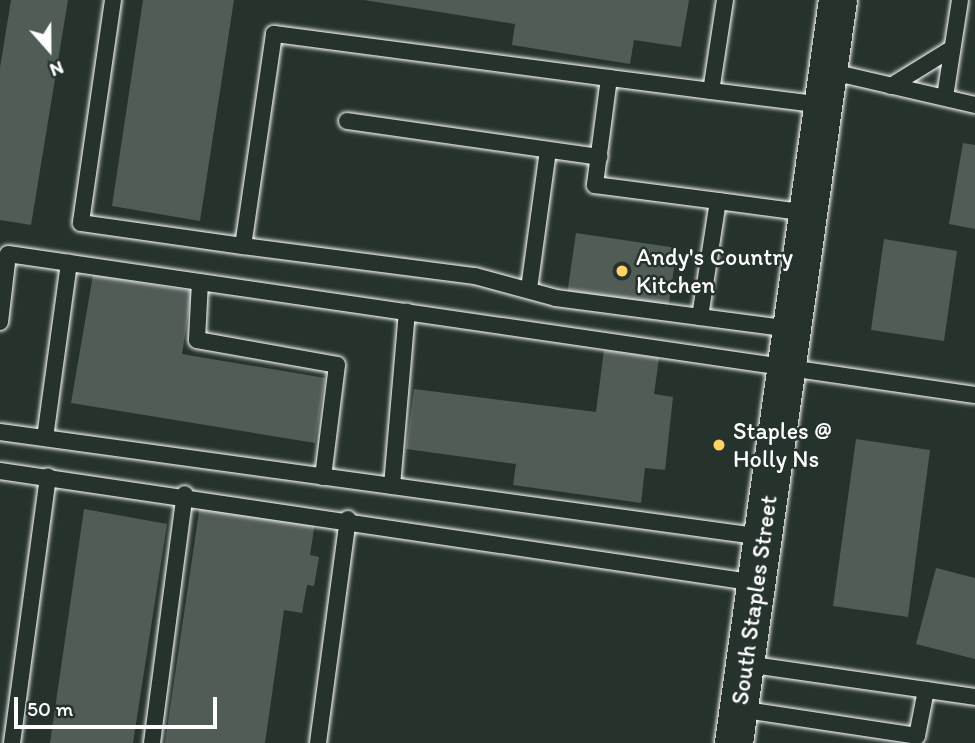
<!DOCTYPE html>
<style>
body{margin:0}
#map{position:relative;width:975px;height:743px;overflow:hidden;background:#26332d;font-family:Itim,sans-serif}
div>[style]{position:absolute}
.building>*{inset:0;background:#515c57}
.roads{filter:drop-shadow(0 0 2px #fff) drop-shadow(0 0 2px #fff)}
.service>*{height:16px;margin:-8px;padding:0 8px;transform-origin:8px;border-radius:8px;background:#26332d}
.primary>*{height:38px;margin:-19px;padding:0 19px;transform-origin:19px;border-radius:19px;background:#26332d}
.dots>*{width:19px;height:19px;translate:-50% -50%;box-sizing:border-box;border:4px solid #26332d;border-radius:50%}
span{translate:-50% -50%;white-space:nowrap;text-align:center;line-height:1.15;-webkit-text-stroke:5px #26332d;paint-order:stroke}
.poi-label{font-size:24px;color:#fff}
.left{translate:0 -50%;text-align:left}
.street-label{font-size:24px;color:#fff}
.north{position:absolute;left:14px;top:14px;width:70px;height:70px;-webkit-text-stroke:5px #26332d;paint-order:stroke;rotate:159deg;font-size:19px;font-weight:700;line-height:28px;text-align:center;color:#fff}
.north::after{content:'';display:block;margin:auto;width:24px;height:32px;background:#fff;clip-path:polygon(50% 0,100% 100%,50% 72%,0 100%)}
.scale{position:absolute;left:14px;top:697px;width:203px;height:32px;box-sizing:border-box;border:4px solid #fff;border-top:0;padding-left:9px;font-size:21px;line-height:24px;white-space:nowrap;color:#fff;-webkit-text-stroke:5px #26332d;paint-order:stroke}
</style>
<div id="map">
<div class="building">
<div style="clip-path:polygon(11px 0,68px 0,31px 225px,0 220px,0 68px)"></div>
<div style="clip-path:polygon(143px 0,234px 0,200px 221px,112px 206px)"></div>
<div style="clip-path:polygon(364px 0,689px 0,681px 47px,634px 40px,630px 64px,512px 45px,515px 24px)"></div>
<div style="clip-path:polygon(963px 143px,975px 145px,975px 229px,949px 224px)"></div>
<div style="clip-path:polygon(576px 233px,677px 248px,668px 309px,567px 295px)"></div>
<div style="clip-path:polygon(884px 239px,957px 251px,944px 341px,871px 330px)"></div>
<div style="clip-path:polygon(93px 275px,192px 291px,182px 354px,325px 378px,315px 443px,71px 403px)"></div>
<div style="clip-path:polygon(604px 350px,659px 358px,654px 394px,673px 397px,665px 470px,645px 468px,641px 503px,513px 485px,516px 464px,406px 449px,414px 389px,596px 412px)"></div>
<div style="clip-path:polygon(856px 439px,930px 450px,908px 617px,833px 606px)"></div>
<div style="clip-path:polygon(200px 505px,315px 522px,310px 555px,319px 557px,314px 586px,307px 585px,302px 613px,284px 610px,265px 743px,165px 743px)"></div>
<div style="clip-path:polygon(84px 509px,167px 524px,133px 743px,50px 743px)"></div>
<div style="clip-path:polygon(936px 568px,975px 578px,975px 659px,916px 644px)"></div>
</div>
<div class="roads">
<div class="service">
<div style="left:113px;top:0;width:225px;rotate:98.2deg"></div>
<div style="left:81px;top:223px;width:164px;rotate:8.1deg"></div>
<div style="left:725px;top:0;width:92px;rotate:98.7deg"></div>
<div style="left:711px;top:91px;width:113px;rotate:7.1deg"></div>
<div style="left:828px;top:71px;width:151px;rotate:13deg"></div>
<div style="left:609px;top:78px;width:338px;rotate:-172.5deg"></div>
<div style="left:274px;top:34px;width:214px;rotate:98.3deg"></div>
<div style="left:243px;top:246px;width:234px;rotate:7.4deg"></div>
<div style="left:475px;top:276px;width:84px;rotate:15.2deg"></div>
<div style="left:556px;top:298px;width:145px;rotate:7.5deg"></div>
<div style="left:891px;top:86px;width:70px;rotate:-31.7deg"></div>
<div style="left:711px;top:91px;width:103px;rotate:-172.7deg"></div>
<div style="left:609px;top:78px;width:108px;rotate:97.5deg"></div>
<div style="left:595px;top:185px;width:124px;rotate:7.4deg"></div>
<div style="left:945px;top:97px;width:98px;rotate:-81.2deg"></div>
<div style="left:347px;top:121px;width:255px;rotate:8.1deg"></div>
<div style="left:200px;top:282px;width:58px;rotate:93deg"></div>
<div style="left:197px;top:340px;width:142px;rotate:10.1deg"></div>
<div style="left:337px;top:365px;width:113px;rotate:97.1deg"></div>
<div style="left:529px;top:289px;width:139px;rotate:-82.2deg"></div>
<div style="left:0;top:322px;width:68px;rotate:-83.3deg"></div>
<div style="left:8px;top:254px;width:977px;rotate:8.3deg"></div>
<div style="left:791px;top:329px;width:92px;rotate:-172.5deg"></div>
<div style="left:700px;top:317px;width:117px;rotate:-81.2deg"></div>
<div style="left:718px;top:201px;width:91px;rotate:7.6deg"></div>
<div style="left:0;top:432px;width:770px;rotate:7.84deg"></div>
<div style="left:45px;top:438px;width:177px;rotate:-82.2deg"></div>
<div style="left:0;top:471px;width:765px;rotate:8.42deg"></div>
<div style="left:392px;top:486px;width:175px;rotate:-85.1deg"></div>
<div style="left:746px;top:664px;width:231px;rotate:8.2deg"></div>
<div style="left:739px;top:709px;width:180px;rotate:8.6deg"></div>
<div style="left:917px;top:736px;width:47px;rotate:-78.9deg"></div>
<div style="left:12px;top:743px;width:269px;rotate:-82.3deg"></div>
<div style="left:152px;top:743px;width:251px;rotate:-82.5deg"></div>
<div style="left:318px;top:743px;width:226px;rotate:-82.4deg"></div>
</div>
<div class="primary">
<div style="left:734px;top:743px;width:750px;rotate:-82.03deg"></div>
</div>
</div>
<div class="dots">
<div style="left:622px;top:271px;background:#ffd166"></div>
<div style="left:719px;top:445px;background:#ffd166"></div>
</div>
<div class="poi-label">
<span class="left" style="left:636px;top:271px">Andy's Country<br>Kitchen</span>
<span class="left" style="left:733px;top:445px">Staples @<br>Holly Ns</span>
</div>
<div class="street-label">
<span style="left:754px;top:600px;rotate:-82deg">South Staples Street</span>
</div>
<div class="north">N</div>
<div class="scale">50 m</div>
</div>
